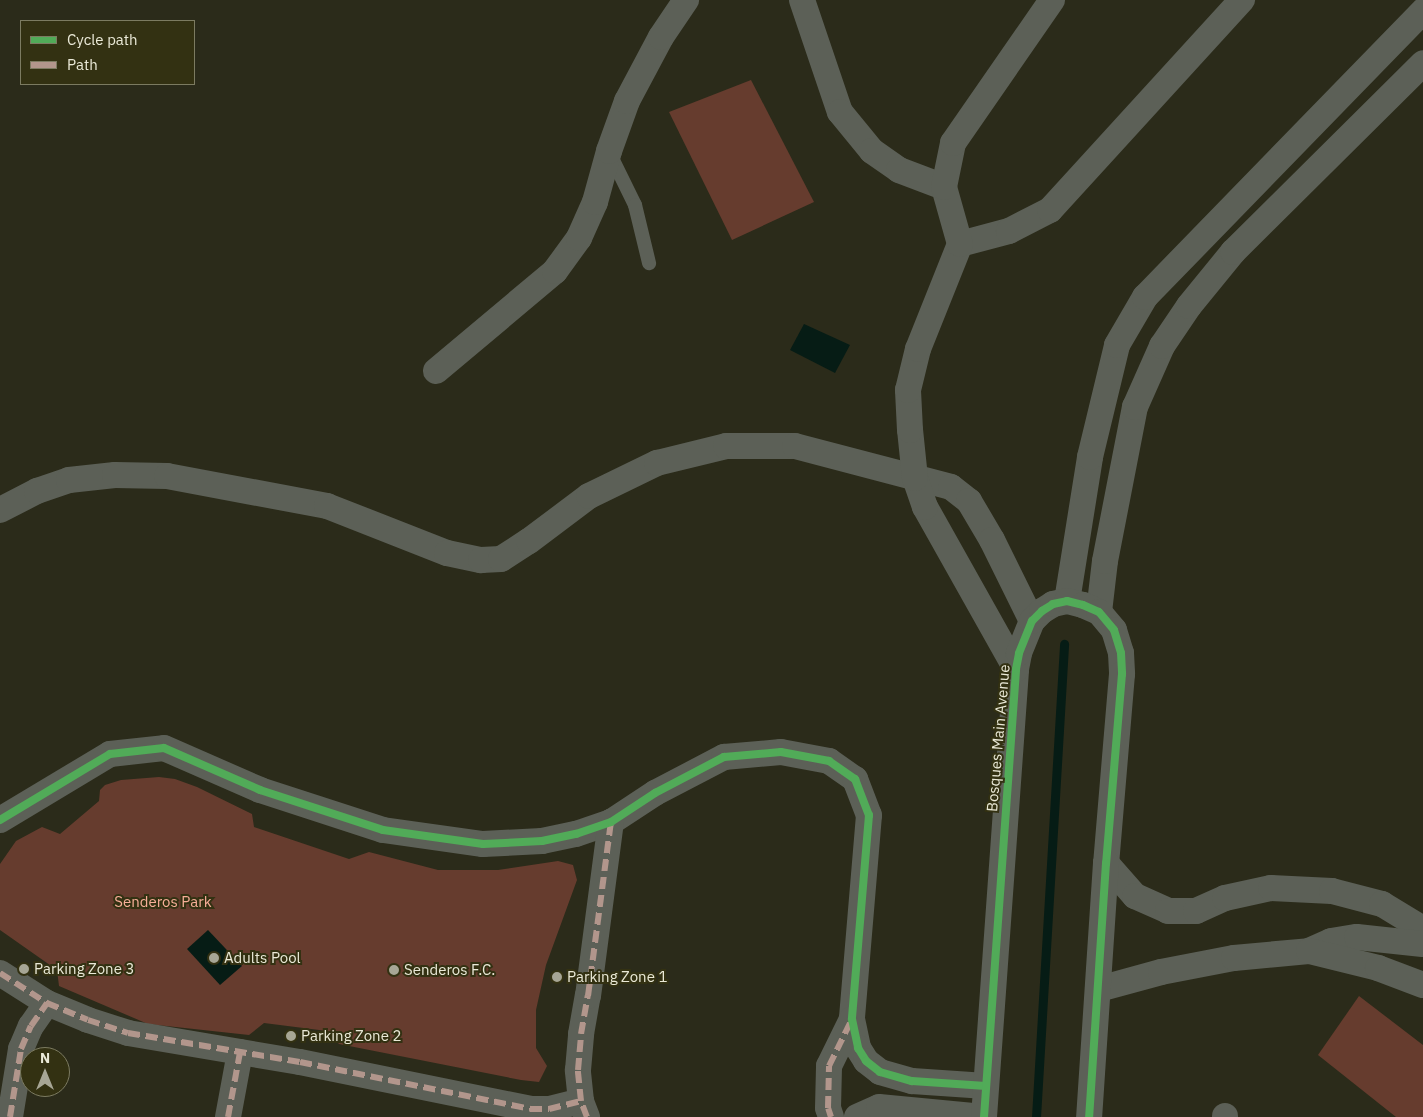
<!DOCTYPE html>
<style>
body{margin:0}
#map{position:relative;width:1423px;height:1117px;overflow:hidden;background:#2b2b1a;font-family:"IBM Plex Sans",sans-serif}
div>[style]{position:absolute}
.green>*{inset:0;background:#663c2e}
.water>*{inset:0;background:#061c15}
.stream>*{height:9px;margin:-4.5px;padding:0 4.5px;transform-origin:4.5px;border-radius:4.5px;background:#061c15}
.service>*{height:14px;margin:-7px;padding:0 7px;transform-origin:7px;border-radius:7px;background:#5c6057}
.minor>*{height:26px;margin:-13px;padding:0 13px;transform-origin:13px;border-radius:13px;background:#5c6057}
.quiet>*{height:6px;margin-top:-3px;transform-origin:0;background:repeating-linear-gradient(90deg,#b2968c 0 12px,transparent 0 18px)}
.cycleway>*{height:8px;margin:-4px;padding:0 4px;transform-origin:4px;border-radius:4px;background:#51ab58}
.dots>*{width:14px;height:14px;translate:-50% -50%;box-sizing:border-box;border:2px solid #333112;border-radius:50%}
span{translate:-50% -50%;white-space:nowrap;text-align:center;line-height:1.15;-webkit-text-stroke:4px #333112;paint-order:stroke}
.street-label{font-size:15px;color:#eae9d7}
.park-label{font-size:15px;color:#f7ae98}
.poi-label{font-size:15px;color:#eae9d7}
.left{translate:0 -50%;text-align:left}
.legend{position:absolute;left:20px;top:20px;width:175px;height:65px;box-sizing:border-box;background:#333112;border:1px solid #7c7b61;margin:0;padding:6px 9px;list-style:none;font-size:15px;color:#eae9d7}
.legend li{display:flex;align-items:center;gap:10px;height:25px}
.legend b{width:25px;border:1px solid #7c7b61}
.north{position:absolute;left:20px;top:1047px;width:50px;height:50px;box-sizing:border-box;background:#333112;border:1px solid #7c7b61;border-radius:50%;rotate:0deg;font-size:14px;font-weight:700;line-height:20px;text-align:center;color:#eae9d7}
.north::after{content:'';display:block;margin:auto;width:18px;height:22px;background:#a7a695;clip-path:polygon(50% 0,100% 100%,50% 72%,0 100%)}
</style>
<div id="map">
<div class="green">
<div style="clip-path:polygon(751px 80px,814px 202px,732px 240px,669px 112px)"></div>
<div style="clip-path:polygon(159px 777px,175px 779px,197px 787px,252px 814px,254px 827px,349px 859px,369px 852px,438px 870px,498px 870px,558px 861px,573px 865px,577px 880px,546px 965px,536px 1010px,536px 1048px,547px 1066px,539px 1082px,521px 1080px,339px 1044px,327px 1031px,264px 1023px,249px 1035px,148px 1024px,59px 986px,57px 970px,0 930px,0 864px,16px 841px,42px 827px,60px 834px,99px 801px,100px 790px,105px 785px,121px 780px)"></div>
<div style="clip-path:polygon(1359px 996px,1423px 1045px,1423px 1117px,1396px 1117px,1318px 1055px)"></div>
</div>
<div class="water">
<div style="clip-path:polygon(804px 324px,850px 345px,835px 373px,790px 350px)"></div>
<div style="clip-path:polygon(208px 930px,242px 966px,220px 985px,187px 949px)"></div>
</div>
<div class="stream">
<div style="left:1036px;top:1117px;width:474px;rotate:-86.6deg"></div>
</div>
<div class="service">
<div style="left:610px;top:154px;width:57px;rotate:63.9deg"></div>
<div style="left:635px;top:205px;width:60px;rotate:76.4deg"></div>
</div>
<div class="minor">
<div style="left:802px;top:0;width:118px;rotate:71.3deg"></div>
<div style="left:840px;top:112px;width:50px;rotate:50.6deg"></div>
<div style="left:872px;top:151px;width:33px;rotate:35deg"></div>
<div style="left:899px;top:170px;width:48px;rotate:20.7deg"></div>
<div style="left:960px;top:244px;width:51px;rotate:-14.9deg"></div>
<div style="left:1009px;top:231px;width:46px;rotate:-27.1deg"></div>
<div style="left:1050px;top:210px;width:285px;rotate:-47.6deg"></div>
<div style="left:436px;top:371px;width:155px;rotate:-40deg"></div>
<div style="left:555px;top:271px;width:41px;rotate:-54deg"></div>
<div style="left:579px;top:238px;width:39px;rotate:-66deg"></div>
<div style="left:595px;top:202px;width:53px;rotate:-74.6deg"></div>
<div style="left:609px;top:151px;width:53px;rotate:-70.2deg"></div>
<div style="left:627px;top:101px;width:72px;rotate:-62deg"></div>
<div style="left:661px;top:37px;width:45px;rotate:-56deg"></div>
<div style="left:0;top:510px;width:42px;rotate:-27.2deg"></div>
<div style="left:37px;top:491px;width:34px;rotate:-19deg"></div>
<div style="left:69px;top:480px;width:46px;rotate:-6.2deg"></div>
<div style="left:115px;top:475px;width:52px;rotate:1.1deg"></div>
<div style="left:167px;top:476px;width:163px;rotate:10.6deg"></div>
<div style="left:327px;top:506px;width:129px;rotate:21.4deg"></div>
<div style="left:447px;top:553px;width:35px;rotate:12deg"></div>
<div style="left:481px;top:560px;width:20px;rotate:-3deg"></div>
<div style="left:501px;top:559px;width:33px;rotate:-33deg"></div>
<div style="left:529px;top:541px;width:75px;rotate:-36.9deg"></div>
<div style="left:589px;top:496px;width:76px;rotate:-25.9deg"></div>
<div style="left:657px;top:463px;width:71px;rotate:-13.8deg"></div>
<div style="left:726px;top:446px;width:69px"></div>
<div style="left:795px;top:446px;width:161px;rotate:14.7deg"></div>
<div style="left:951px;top:487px;width:23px;rotate:38deg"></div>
<div style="left:969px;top:501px;width:45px;rotate:59.5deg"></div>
<div style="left:992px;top:540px;width:90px;rotate:63.7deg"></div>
<div style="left:1067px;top:601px;width:146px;rotate:-80.9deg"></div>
<div style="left:1090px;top:457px;width:115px;rotate:-76.4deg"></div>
<div style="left:1117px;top:345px;width:56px;rotate:-59.7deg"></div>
<div style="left:1145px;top:297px;width:399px;rotate:-45.8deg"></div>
<div style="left:1099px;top:612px;width:51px;rotate:-83.3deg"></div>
<div style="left:1105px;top:561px;width:157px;rotate:-79deg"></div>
<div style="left:1135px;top:407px;width:67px;rotate:-66.1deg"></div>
<div style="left:1162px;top:346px;width:48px;rotate:-56deg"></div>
<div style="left:1189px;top:306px;width:70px;rotate:-50.8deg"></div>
<div style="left:1233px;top:252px;width:268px;rotate:-44.8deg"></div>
<div style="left:1016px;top:669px;width:186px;rotate:-119.3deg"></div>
<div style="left:925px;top:507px;width:31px;rotate:-109deg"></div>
<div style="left:915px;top:478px;width:48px;rotate:-95.9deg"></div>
<div style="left:910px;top:430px;width:40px;rotate:-92.9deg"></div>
<div style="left:908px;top:390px;width:42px;rotate:-76.3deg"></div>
<div style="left:918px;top:349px;width:113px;rotate:-68.2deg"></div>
<div style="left:960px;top:244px;width:59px;rotate:-105.7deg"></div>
<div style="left:944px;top:187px;width:45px;rotate:-78.4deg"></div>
<div style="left:953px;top:143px;width:174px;rotate:-55.3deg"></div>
<div style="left:0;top:820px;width:128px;rotate:-31deg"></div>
<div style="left:110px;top:754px;width:54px;rotate:-6.3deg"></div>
<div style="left:164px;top:748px;width:105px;rotate:23.6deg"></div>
<div style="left:260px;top:790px;width:129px;rotate:18deg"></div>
<div style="left:383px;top:830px;width:101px;rotate:8deg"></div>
<div style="left:483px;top:844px;width:59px;rotate:-2.9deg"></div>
<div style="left:542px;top:841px;width:35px;rotate:-12deg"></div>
<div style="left:576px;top:834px;width:37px;rotate:-19deg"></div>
<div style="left:611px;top:822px;width:53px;rotate:-33.4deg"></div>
<div style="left:655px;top:793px;width:78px;rotate:-27.6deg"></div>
<div style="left:724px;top:757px;width:57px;rotate:-5deg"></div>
<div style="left:781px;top:752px;width:49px;rotate:10.6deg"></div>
<div style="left:829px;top:761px;width:32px;rotate:35deg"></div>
<div style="left:855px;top:779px;width:39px;rotate:69deg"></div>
<div style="left:869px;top:815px;width:205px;rotate:94.8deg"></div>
<div style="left:852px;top:1019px;width:30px;rotate:78deg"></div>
<div style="left:858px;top:1048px;width:15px;rotate:58deg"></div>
<div style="left:866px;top:1061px;width:18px;rotate:38deg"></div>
<div style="left:880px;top:1072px;width:33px;rotate:16deg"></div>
<div style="left:912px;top:1081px;width:74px;rotate:3.9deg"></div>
<div style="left:1106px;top:863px;width:44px;rotate:48.7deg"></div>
<div style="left:1135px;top:896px;width:36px;rotate:24deg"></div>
<div style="left:1168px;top:911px;width:28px"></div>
<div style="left:1196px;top:911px;width:32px;rotate:-24deg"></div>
<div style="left:1225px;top:898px;width:47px;rotate:-12.3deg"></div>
<div style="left:1271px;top:888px;width:61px;rotate:2.8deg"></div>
<div style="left:1332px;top:891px;width:52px;rotate:14.6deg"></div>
<div style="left:1382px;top:904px;width:48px;rotate:31.4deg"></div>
<div style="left:1309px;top:951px;width:24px;rotate:-24deg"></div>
<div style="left:1331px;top:941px;width:26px;rotate:-9deg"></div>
<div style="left:1357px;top:937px;width:66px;rotate:6.1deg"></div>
<div style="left:0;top:973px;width:56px;rotate:32.6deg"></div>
<div style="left:47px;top:1003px;width:44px;rotate:22.5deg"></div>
<div style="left:88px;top:1020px;width:42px;rotate:18deg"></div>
<div style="left:128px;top:1033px;width:174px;rotate:9.6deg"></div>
<div style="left:300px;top:1062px;width:235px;rotate:11.5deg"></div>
<div style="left:530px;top:1109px;width:19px"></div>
<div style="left:549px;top:1109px;width:33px;rotate:-14deg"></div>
<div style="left:1099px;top:989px;width:64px;rotate:-15.3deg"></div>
<div style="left:1161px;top:972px;width:74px;rotate:-10.9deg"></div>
<div style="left:1234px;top:958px;width:75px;rotate:-5.3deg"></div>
<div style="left:1309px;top:951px;width:71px;rotate:13.8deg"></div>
<div style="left:1378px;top:968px;width:48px;rotate:20.7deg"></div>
<div style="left:1225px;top:1116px;width:1px;rotate:90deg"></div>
<div style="left:10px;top:1117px;width:69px;rotate:-80.8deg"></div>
<div style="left:21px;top:1049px;width:25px;rotate:-67deg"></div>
<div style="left:31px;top:1026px;width:28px;rotate:-55deg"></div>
<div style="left:228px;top:1117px;width:66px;rotate:-79.5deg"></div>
<div style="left:587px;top:1117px;width:17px;rotate:-111deg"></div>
<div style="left:581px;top:1101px;width:31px;rotate:-96deg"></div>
<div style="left:578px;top:1070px;width:36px;rotate:-85deg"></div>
<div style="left:581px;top:1034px;width:39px;rotate:-80deg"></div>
<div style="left:588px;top:996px;width:176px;rotate:-82.5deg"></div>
<div style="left:831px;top:1117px;width:9px;rotate:-108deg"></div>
<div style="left:828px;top:1108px;width:42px;rotate:-88.6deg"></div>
<div style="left:829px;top:1066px;width:52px;rotate:-63.9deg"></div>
<div style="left:857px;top:1117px;width:24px;rotate:-24deg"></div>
<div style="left:879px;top:1107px;width:105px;rotate:5.4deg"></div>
<div style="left:984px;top:1117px;width:449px;rotate:-85.9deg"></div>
<div style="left:1016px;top:669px;width:16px;rotate:-79deg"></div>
<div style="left:1019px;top:653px;width:35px;rotate:-68deg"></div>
<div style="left:1032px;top:621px;width:14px;rotate:-45deg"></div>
<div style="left:1042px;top:611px;width:13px;rotate:-32deg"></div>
<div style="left:1053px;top:604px;width:14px;rotate:-12deg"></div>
<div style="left:1067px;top:601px;width:16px;rotate:14deg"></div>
<div style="left:1083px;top:605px;width:17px;rotate:24deg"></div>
<div style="left:1099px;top:612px;width:23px;rotate:50deg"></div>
<div style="left:1114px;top:630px;width:24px;rotate:73deg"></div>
<div style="left:1121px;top:653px;width:21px;rotate:87deg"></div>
<div style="left:1122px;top:674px;width:190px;rotate:94.8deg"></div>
<div style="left:1106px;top:863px;width:255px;rotate:93.8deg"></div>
</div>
<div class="quiet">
<div style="left:0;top:973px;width:56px;rotate:32.6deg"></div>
<div style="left:47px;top:1003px;width:44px;rotate:22.5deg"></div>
<div style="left:88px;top:1020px;width:42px;rotate:18deg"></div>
<div style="left:128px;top:1033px;width:174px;rotate:9.6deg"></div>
<div style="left:300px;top:1062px;width:235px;rotate:11.5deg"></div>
<div style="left:530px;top:1109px;width:19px"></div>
<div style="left:549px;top:1109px;width:33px;rotate:-14deg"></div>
<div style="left:10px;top:1117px;width:69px;rotate:-80.8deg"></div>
<div style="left:21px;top:1049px;width:25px;rotate:-67deg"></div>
<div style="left:31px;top:1026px;width:28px;rotate:-55deg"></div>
<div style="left:228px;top:1117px;width:66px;rotate:-79.5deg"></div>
<div style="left:587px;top:1117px;width:17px;rotate:-111deg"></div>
<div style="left:581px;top:1101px;width:31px;rotate:-96deg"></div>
<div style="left:578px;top:1070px;width:36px;rotate:-85deg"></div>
<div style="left:581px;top:1034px;width:39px;rotate:-80deg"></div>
<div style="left:588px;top:996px;width:176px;rotate:-82.5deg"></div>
<div style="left:831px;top:1117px;width:9px;rotate:-108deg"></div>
<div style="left:828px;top:1108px;width:42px;rotate:-88.6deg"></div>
<div style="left:829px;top:1066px;width:52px;rotate:-63.9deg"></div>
</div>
<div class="cycleway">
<div style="left:0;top:820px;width:128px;rotate:-31deg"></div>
<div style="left:110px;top:754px;width:54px;rotate:-6.3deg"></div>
<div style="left:164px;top:748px;width:105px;rotate:23.6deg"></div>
<div style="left:260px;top:790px;width:129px;rotate:18deg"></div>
<div style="left:383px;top:830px;width:101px;rotate:8deg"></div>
<div style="left:483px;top:844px;width:59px;rotate:-2.9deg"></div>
<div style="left:542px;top:841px;width:35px;rotate:-12deg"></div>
<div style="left:576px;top:834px;width:37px;rotate:-19deg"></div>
<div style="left:611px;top:822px;width:53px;rotate:-33.4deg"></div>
<div style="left:655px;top:793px;width:78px;rotate:-27.6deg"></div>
<div style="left:724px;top:757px;width:57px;rotate:-5deg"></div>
<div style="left:781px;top:752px;width:49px;rotate:10.6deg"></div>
<div style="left:829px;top:761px;width:32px;rotate:35deg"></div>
<div style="left:855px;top:779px;width:39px;rotate:69deg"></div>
<div style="left:869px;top:815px;width:205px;rotate:94.8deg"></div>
<div style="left:852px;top:1019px;width:30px;rotate:78deg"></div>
<div style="left:858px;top:1048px;width:15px;rotate:58deg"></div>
<div style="left:866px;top:1061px;width:18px;rotate:38deg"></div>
<div style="left:880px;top:1072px;width:33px;rotate:16deg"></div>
<div style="left:912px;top:1081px;width:74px;rotate:3.9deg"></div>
<div style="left:984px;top:1117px;width:449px;rotate:-85.9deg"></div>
<div style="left:1016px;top:669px;width:16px;rotate:-79deg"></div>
<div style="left:1019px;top:653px;width:35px;rotate:-68deg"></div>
<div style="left:1032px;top:621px;width:14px;rotate:-45deg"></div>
<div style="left:1042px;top:611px;width:13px;rotate:-32deg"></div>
<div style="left:1053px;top:604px;width:14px;rotate:-12deg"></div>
<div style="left:1067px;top:601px;width:16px;rotate:14deg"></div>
<div style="left:1083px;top:605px;width:17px;rotate:24deg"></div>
<div style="left:1099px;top:612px;width:23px;rotate:50deg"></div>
<div style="left:1114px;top:630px;width:24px;rotate:73deg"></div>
<div style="left:1121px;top:653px;width:21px;rotate:87deg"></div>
<div style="left:1122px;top:674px;width:190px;rotate:94.8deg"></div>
<div style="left:1106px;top:863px;width:255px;rotate:93.8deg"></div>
</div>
<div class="dots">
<div style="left:214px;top:958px;background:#a7a695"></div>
<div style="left:24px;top:969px;background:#a7a695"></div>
<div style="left:394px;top:970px;background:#a7a695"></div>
<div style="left:557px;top:977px;background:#a7a695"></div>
<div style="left:291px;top:1036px;background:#a7a695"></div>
</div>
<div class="street-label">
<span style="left:998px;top:738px;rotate:-85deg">Bosques Main Avenue</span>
</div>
<div class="park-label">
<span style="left:163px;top:902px">Senderos Park</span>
</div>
<div class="poi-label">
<span class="left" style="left:224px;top:958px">Adults Pool</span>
<span class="left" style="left:34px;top:969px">Parking Zone 3</span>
<span class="left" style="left:404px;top:970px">Senderos F.C.</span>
<span class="left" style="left:567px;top:977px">Parking Zone 1</span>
<span class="left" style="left:301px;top:1036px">Parking Zone 2</span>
</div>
<ul class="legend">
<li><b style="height:6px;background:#51ab58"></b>Cycle path</li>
<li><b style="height:6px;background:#b2968c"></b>Path</li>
</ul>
<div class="north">N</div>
</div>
